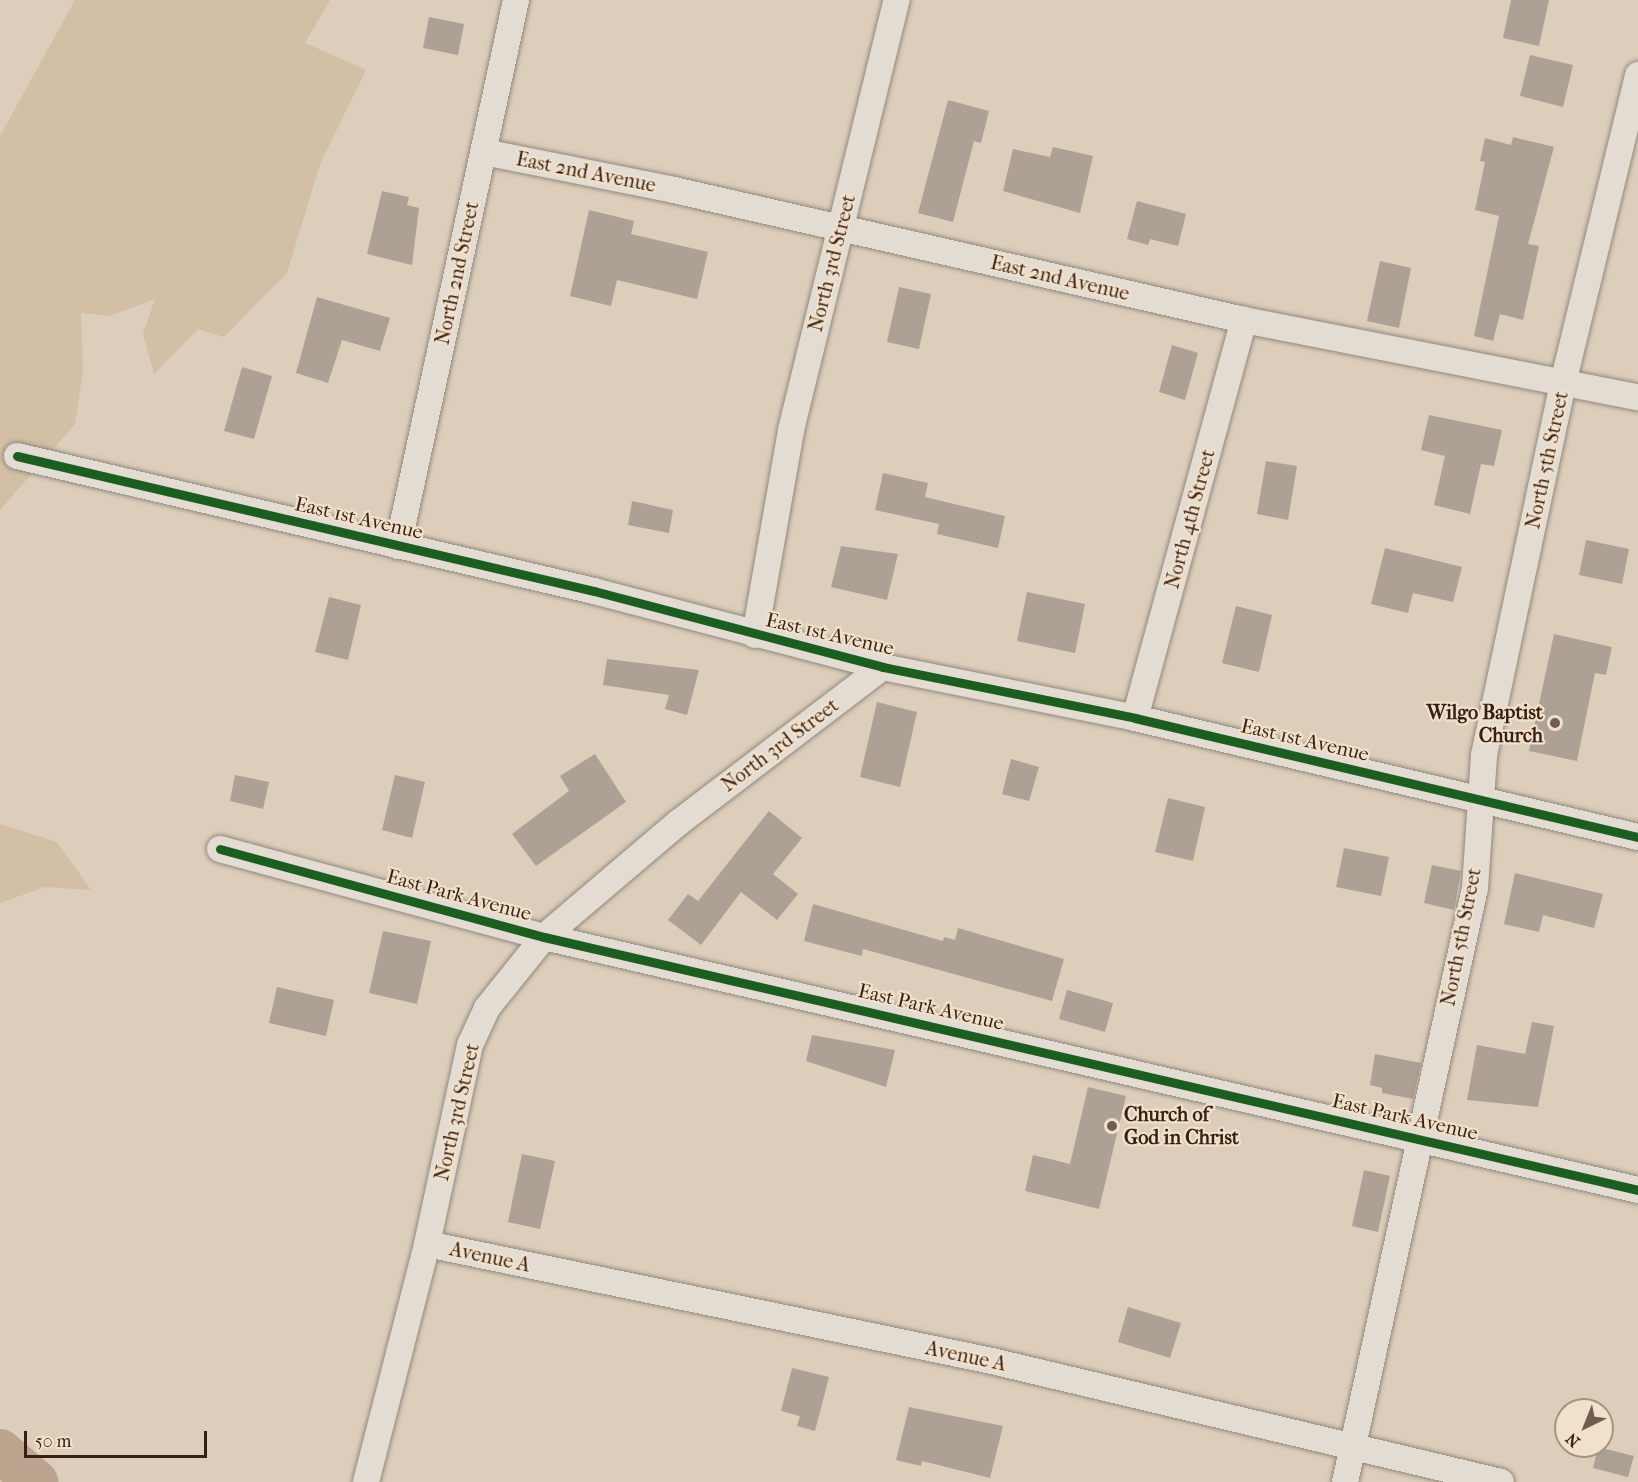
<!DOCTYPE html>
<style>
body{margin:0}
#map{position:relative;width:1638px;height:1482px;overflow:hidden;background:#dccebb;font-family:"IM FELL French Canon",serif}
div>[style]{position:absolute}
.green>*{inset:0;background:#d3bfa5}
.river>*{height:44px;margin:-22px;padding:0 22px;transform-origin:22px;border-radius:22px;background:#bba58e}
.building>*{inset:0;background:#aca194}
.roads{filter:drop-shadow(0 0 2px #93887c) drop-shadow(0 0 2px #93887c)}
.street>*{height:26px;margin:-13px;padding:0 13px;transform-origin:13px;border-radius:13px;background:#e3dcd3}
.cycleway>*{height:9px;margin:-4.5px;padding:0 4.5px;transform-origin:4.5px;border-radius:4.5px;background:#1b5e20}
.dots>*{width:16px;height:16px;translate:-50% -50%;box-sizing:border-box;border:3px solid #f1e1ca;border-radius:50%}
span{translate:-50% -50%;white-space:nowrap;text-align:center;line-height:1.15;-webkit-text-stroke:4.5px #f1e1ca;paint-order:stroke}
.street-label{font-size:20px;color:#381f16}
.poi-label{font-size:20px;color:#381f16;font-weight:700}
.right{translate:-100% -50%;text-align:right}
.left{translate:0 -50%;text-align:left}
.north{position:absolute;left:1554px;top:1398px;width:60px;height:60px;box-sizing:border-box;background:#f1e1ca;border:2px solid #a79382;border-radius:50%;rotate:223deg;font-size:16px;font-weight:700;line-height:24px;text-align:center;color:#381f16}
.north::after{content:'';display:block;margin:auto;width:21px;height:27px;background:#715c50;clip-path:polygon(50% 0,100% 100%,50% 72%,0 100%)}
.scale{position:absolute;left:24px;top:1431px;width:183px;height:27px;box-sizing:border-box;border:3px solid #381f16;border-top:0;padding-left:8px;font-size:18px;line-height:21px;white-space:nowrap;color:#381f16;-webkit-text-stroke:4px #f1e1ca;paint-order:stroke}
</style>
<div id="map">
<div class="green">
<div style="clip-path:polygon(75px 0,330px 0,305px 43px,366px 70px,320px 164px,287px 273px,224px 337px,198px 329px,154px 374px,143px 334px,155px 299px,109px 316px,81px 313px,83px 372px,75px 424px,0 510px,0 136px)"></div>
<div style="clip-path:polygon(0 824px,57px 842px,91px 890px,45px 887px,0 903px)"></div>
</div>
<div class="river">
<div style="left:0;top:1451px;width:48px;rotate:40.7deg"></div>
</div>
<div class="building">
<div style="clip-path:polygon(1511px 0,1549px 0,1539px 46px,1503px 38px)"></div>
<div style="clip-path:polygon(429px 17px,464px 24px,458px 55px,423px 48px)"></div>
<div style="clip-path:polygon(1530px 55px,1573px 65px,1563px 107px,1520px 96px)"></div>
<div style="clip-path:polygon(948px 100px,989px 111px,981px 143px,974px 141px,953px 222px,918px 213px)"></div>
<div style="clip-path:polygon(1513px 137px,1554px 147px,1528px 244px,1539px 246px,1523px 320px,1500px 314px,1493px 341px,1474px 336px,1499px 216px,1475px 210px,1485px 162px,1480px 161px,1485px 138px,1511px 145px)"></div>
<div style="clip-path:polygon(1053px 147px,1093px 156px,1080px 213px,1003px 191px,1013px 149px,1050px 157px)"></div>
<div style="clip-path:polygon(382px 191px,409px 197px,407px 205px,419px 208px,412px 265px,367px 254px)"></div>
<div style="clip-path:polygon(1137px 201px,1186px 214px,1178px 246px,1150px 239px,1148px 245px,1127px 239px)"></div>
<div style="clip-path:polygon(589px 210px,634px 221px,631px 234px,708px 252px,697px 299px,617px 280px,611px 306px,570px 296px)"></div>
<div style="clip-path:polygon(1380px 261px,1411px 268px,1399px 328px,1367px 321px)"></div>
<div style="clip-path:polygon(899px 287px,931px 294px,919px 349px,887px 342px)"></div>
<div style="clip-path:polygon(317px 297px,390px 318px,380px 351px,342px 340px,328px 383px,296px 373px)"></div>
<div style="clip-path:polygon(1172px 345px,1198px 353px,1185px 400px,1159px 392px)"></div>
<div style="clip-path:polygon(242px 367px,272px 376px,254px 439px,224px 431px)"></div>
<div style="clip-path:polygon(1429px 415px,1502px 430px,1494px 466px,1481px 464px,1470px 514px,1434px 505px,1445px 456px,1421px 450px)"></div>
<div style="clip-path:polygon(1266px 461px,1297px 466px,1288px 520px,1257px 514px)"></div>
<div style="clip-path:polygon(883px 473px,928px 483px,925px 497px,1005px 516px,998px 548px,937px 534px,939px 524px,875px 510px)"></div>
<div style="clip-path:polygon(632px 501px,673px 510px,669px 533px,628px 525px)"></div>
<div style="clip-path:polygon(1586px 540px,1629px 549px,1622px 584px,1579px 575px)"></div>
<div style="clip-path:polygon(841px 546px,898px 554px,887px 600px,831px 587px)"></div>
<div style="clip-path:polygon(1385px 548px,1462px 567px,1453px 602px,1413px 593px,1408px 613px,1371px 604px)"></div>
<div style="clip-path:polygon(1027px 592px,1085px 604px,1075px 653px,1017px 641px)"></div>
<div style="clip-path:polygon(329px 597px,361px 605px,348px 660px,315px 652px)"></div>
<div style="clip-path:polygon(1236px 606px,1272px 615px,1259px 672px,1222px 663px)"></div>
<div style="clip-path:polygon(1554px 634px,1612px 647px,1606px 675px,1595px 673px,1577px 761px,1529px 751px)"></div>
<div style="clip-path:polygon(607px 659px,699px 670px,687px 715px,665px 709px,669px 695px,603px 685px)"></div>
<div style="clip-path:polygon(877px 702px,917px 712px,900px 787px,860px 777px)"></div>
<div style="clip-path:polygon(595px 754px,626px 802px,536px 866px,512px 834px,569px 791px,560px 776px)"></div>
<div style="clip-path:polygon(1011px 759px,1039px 767px,1029px 801px,1002px 794px)"></div>
<div style="clip-path:polygon(235px 775px,269px 782px,263px 809px,230px 801px)"></div>
<div style="clip-path:polygon(395px 775px,425px 782px,412px 838px,382px 830px)"></div>
<div style="clip-path:polygon(1168px 798px,1205px 807px,1193px 861px,1155px 852px)"></div>
<div style="clip-path:polygon(769px 811px,802px 838px,773px 874px,798px 894px,777px 920px,741px 892px,701px 945px,668px 920px,688px 894px,698px 901px)"></div>
<div style="clip-path:polygon(1344px 848px,1389px 857px,1381px 896px,1336px 887px)"></div>
<div style="clip-path:polygon(1432px 865px,1461px 871px,1454px 910px,1424px 903px)"></div>
<div style="clip-path:polygon(1515px 873px,1603px 894px,1594px 928px,1543px 915px,1539px 932px,1504px 924px)"></div>
<div style="clip-path:polygon(813px 904px,943px 941px,944px 937px,955px 940px,958px 928px,1064px 959px,1052px 1001px,863px 949px,862px 956px,804px 941px)"></div>
<div style="clip-path:polygon(383px 931px,431px 941px,417px 1004px,369px 993px)"></div>
<div style="clip-path:polygon(277px 987px,334px 1000px,326px 1036px,269px 1023px)"></div>
<div style="clip-path:polygon(1067px 990px,1113px 1003px,1105px 1032px,1059px 1019px)"></div>
<div style="clip-path:polygon(1532px 1022px,1554px 1026px,1538px 1107px,1467px 1100px,1477px 1045px,1525px 1054px)"></div>
<div style="clip-path:polygon(812px 1035px,895px 1050px,886px 1087px,806px 1061px)"></div>
<div style="clip-path:polygon(1375px 1054px,1421px 1063px,1413px 1099px,1382px 1093px,1382px 1088px,1370px 1085px)"></div>
<div style="clip-path:polygon(1088px 1087px,1126px 1096px,1099px 1209px,1025px 1191px,1033px 1155px,1070px 1164px)"></div>
<div style="clip-path:polygon(522px 1154px,555px 1161px,540px 1229px,508px 1222px)"></div>
<div style="clip-path:polygon(1364px 1170px,1390px 1176px,1378px 1232px,1352px 1226px)"></div>
<div style="clip-path:polygon(1128px 1307px,1181px 1323px,1170px 1358px,1118px 1342px)"></div>
<div style="clip-path:polygon(792px 1368px,829px 1377px,815px 1431px,797px 1426px,800px 1416px,781px 1411px)"></div>
<div style="clip-path:polygon(909px 1407px,1003px 1426px,990px 1478px,922px 1461px,921px 1466px,896px 1460px)"></div>
<div style="clip-path:polygon(1598px 1447px,1634px 1456px,1628px 1477px,1593px 1468px)"></div>
</div>
<div class="roads">
<div class="street">
<div style="left:484px;top:152px;width:194px;rotate:11.3deg"></div>
<div style="left:674px;top:190px;width:585px;rotate:12.85deg"></div>
<div style="left:1244px;top:320px;width:401px;rotate:11.1deg"></div>
<div style="left:17px;top:456px;width:593px;rotate:13.17deg"></div>
<div style="left:594px;top:591px;width:299px;rotate:14.7deg"></div>
<div style="left:883px;top:667px;width:257px;rotate:11.4deg"></div>
<div style="left:1135px;top:718px;width:517px;rotate:13.31deg"></div>
<div style="left:398px;top:546px;width:559px;rotate:-77.8deg"></div>
<div style="left:755px;top:635px;width:208px;rotate:-80deg"></div>
<div style="left:791px;top:430px;width:443px;rotate:-76.2deg"></div>
<div style="left:1135px;top:718px;width:413px;rotate:-74.7deg"></div>
<div style="left:220px;top:849px;width:336px;rotate:15.2deg"></div>
<div style="left:544px;top:937px;width:1123px;rotate:13.02deg"></div>
<div style="left:427px;top:1244px;width:577px;rotate:11.7deg"></div>
<div style="left:992px;top:1361px;width:523px;rotate:13.37deg"></div>
<div style="left:366px;top:1482px;width:246px;rotate:-75.6deg"></div>
<div style="left:427px;top:1244px;width:204px;rotate:-77.8deg"></div>
<div style="left:470px;top:1045px;width:41px;rotate:-65.3deg"></div>
<div style="left:487px;top:1008px;width:91px;rotate:-51.2deg"></div>
<div style="left:544px;top:937px;width:176px;rotate:-40.4deg"></div>
<div style="left:678px;top:823px;width:258px;rotate:-37.3deg"></div>
<div style="left:1345px;top:1482px;width:608px;rotate:-77.66deg"></div>
<div style="left:1475px;top:888px;width:133px;rotate:-86.1deg"></div>
<div style="left:1484px;top:755px;width:384px;rotate:-78deg"></div>
<div style="left:1564px;top:379px;width:313px;rotate:-76.3deg"></div>
</div>
</div>
<div class="cycleway">
<div style="left:17px;top:456px;width:593px;rotate:13.17deg"></div>
<div style="left:594px;top:591px;width:299px;rotate:14.7deg"></div>
<div style="left:883px;top:667px;width:257px;rotate:11.4deg"></div>
<div style="left:1135px;top:718px;width:517px;rotate:13.31deg"></div>
<div style="left:220px;top:849px;width:336px;rotate:15.2deg"></div>
<div style="left:544px;top:937px;width:1123px;rotate:13.02deg"></div>
</div>
<div class="dots">
<div style="left:1555px;top:723px;background:#715c50"></div>
<div style="left:1112px;top:1126px;background:#715c50"></div>
</div>
<div class="street-label">
<span style="left:586px;top:172px;rotate:11deg">East 2nd Avenue</span>
<span style="left:832px;top:263px;rotate:-76deg">North 3rd Street</span>
<span style="left:457px;top:273px;rotate:-78deg">North 2nd Street</span>
<span style="left:1060px;top:278px;rotate:13deg">East 2nd Avenue</span>
<span style="left:1547px;top:460px;rotate:-78deg">North 5th Street</span>
<span style="left:359px;top:518px;rotate:13deg">East 1st Avenue</span>
<span style="left:1190px;top:519px;rotate:-75deg">North 4th Street</span>
<span style="left:830px;top:634px;rotate:13deg">East 1st Avenue</span>
<span style="left:1305px;top:740px;rotate:13deg">East 1st Avenue</span>
<span style="left:780px;top:745px;rotate:-37deg">North 3rd Street</span>
<span style="left:459px;top:895px;rotate:15deg">East Park Avenue</span>
<span style="left:1461px;top:937px;rotate:-79deg">North 5th Street</span>
<span style="left:931px;top:1007px;rotate:13deg">East Park Avenue</span>
<span style="left:457px;top:1112px;rotate:-77deg">North 3rd Street</span>
<span style="left:1405px;top:1117px;rotate:13deg">East Park Avenue</span>
<span style="left:490px;top:1257px;rotate:12deg">Avenue A</span>
<span style="left:966px;top:1356px;rotate:12deg">Avenue A</span>
</div>
<div class="poi-label">
<span class="right" style="left:1543px;top:724px">Wilgo Baptist<br>Church</span>
<span class="left" style="left:1124px;top:1126px">Church of<br>God in Christ</span>
</div>
<div class="north">N</div>
<div class="scale">50 m</div>
</div>
